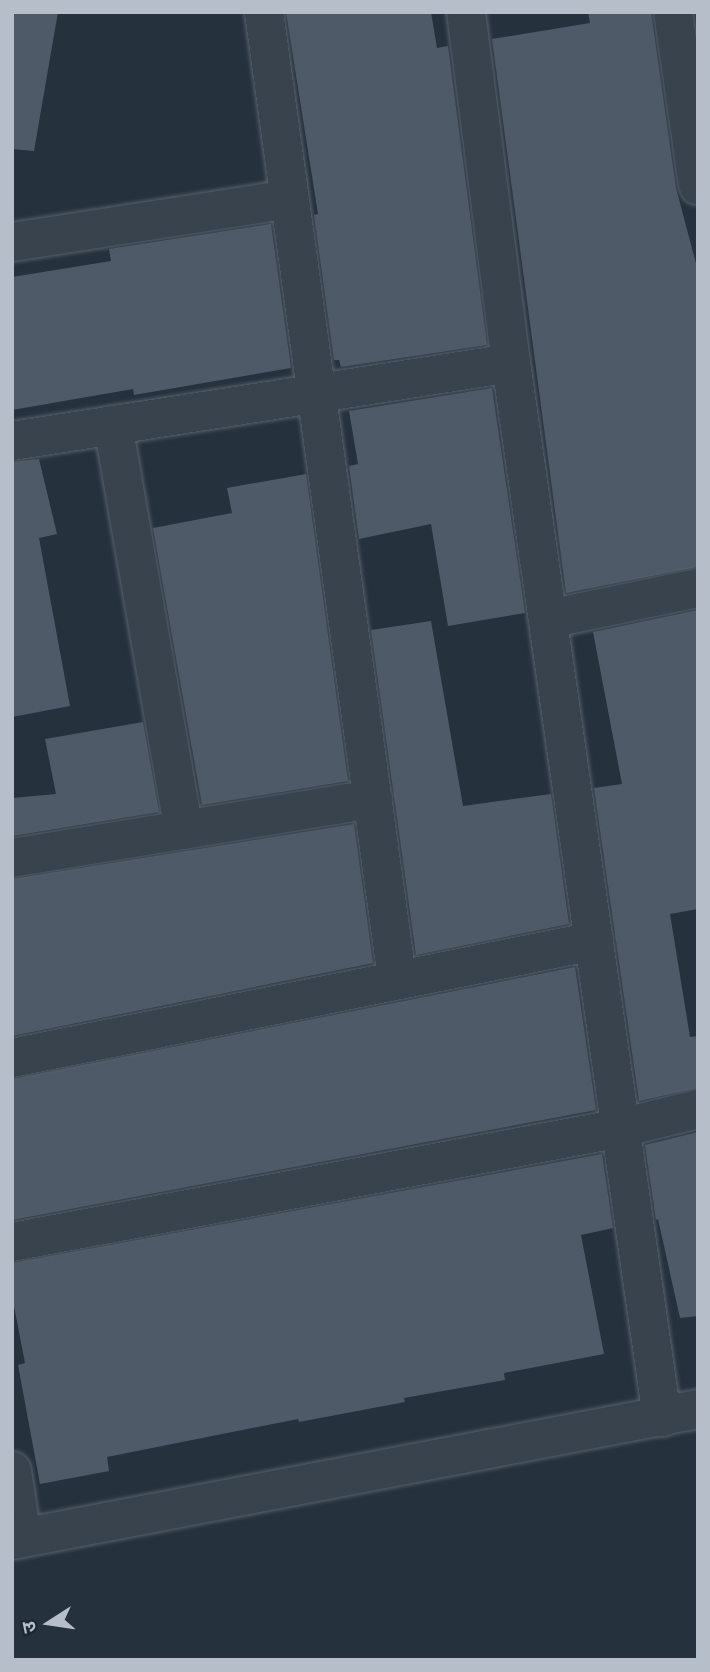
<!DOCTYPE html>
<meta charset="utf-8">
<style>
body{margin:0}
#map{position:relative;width:710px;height:1672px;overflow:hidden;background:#26313e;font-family:"Golos Text","Noto Sans Devanagari",sans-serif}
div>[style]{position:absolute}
.building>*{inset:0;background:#4f5a68}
.roads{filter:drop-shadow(0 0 2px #57616c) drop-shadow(0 0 2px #57616c)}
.minor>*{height:38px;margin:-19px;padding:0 19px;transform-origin:19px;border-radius:19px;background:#39434e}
span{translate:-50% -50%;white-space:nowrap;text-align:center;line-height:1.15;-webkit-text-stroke:5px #1e2833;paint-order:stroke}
.frame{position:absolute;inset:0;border:14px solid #b6bec9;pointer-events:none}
.north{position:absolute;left:14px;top:1588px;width:70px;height:70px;-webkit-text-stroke:5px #1e2833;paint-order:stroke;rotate:258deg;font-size:19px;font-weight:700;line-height:28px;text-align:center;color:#b6bec9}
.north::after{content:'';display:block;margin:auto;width:24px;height:32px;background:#b6bec9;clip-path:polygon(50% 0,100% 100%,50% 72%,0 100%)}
</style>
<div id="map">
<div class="building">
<div style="clip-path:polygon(12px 12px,58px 12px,34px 151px,12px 149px)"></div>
<div style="clip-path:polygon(286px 12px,431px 12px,437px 48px,448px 46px,487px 345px,341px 367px,339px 360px,334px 360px,314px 215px,318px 214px)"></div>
<div style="clip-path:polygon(588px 12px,651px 12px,676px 188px,698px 271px,698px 567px,566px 593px,492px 39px,590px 23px)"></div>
<div style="clip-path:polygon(271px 224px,291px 368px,134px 395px,133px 389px,12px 410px,12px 277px,111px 261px,109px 249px)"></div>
<div style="clip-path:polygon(492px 388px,525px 613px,448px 626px,431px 524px,359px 539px,349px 466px,358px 464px,349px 411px)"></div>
<div style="clip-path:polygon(39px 459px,57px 534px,39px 538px,70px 706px,12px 717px,12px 462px)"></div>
<div style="clip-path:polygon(306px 474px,348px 781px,202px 805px,153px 528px,232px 513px,227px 488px)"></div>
<div style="clip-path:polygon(698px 610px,698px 909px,670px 914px,690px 1037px,698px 1036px,698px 1088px,639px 1101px,594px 788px,622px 784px,593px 632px)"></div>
<div style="clip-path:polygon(431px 621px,463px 806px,551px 794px,569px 924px,416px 955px,371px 630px)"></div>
<div style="clip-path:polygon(143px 722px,159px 812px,12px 836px,12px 798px,56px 794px,45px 739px)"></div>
<div style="clip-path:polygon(354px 824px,373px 963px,12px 1036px,12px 879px)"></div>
<div style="clip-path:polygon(575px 967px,596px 1110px,12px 1220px,12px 1079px)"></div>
<div style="clip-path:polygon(698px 1132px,698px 1316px,680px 1318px,658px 1219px,656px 1220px,645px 1145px)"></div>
<div style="clip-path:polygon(602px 1154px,613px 1228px,581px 1235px,604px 1354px,504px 1373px,505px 1380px,404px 1398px,405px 1402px,299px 1422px,298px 1419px,107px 1457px,109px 1471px,40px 1484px,18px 1365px,25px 1363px,12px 1296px,12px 1263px)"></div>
</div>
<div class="roads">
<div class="minor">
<div style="left:264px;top:12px;width:975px;rotate:82.16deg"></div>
<div style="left:466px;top:12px;width:354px;rotate:82.7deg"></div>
<div style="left:511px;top:363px;width:1065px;rotate:81.85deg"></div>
<div style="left:673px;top:12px;width:175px;rotate:81.8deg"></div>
<div style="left:12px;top:242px;width:281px;rotate:-8.8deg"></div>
<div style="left:113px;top:425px;width:411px;rotate:80.1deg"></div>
<div style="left:12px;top:441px;width:505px;rotate:-8.88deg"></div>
<div style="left:548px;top:619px;width:153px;rotate:-11.7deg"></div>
<div style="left:12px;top:858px;width:366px;rotate:-9.3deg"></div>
<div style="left:12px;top:1058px;width:594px;rotate:-11.37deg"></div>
<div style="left:12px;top:1242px;width:620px;rotate:-10.6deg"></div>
<div style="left:621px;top:1128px;width:79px;rotate:-13.9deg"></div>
<div style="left:12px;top:1471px;width:68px;rotate:81.5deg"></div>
<div style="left:12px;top:1540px;width:698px;rotate:-10.81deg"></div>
</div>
</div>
<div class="frame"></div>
<div class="north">उ</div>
</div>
